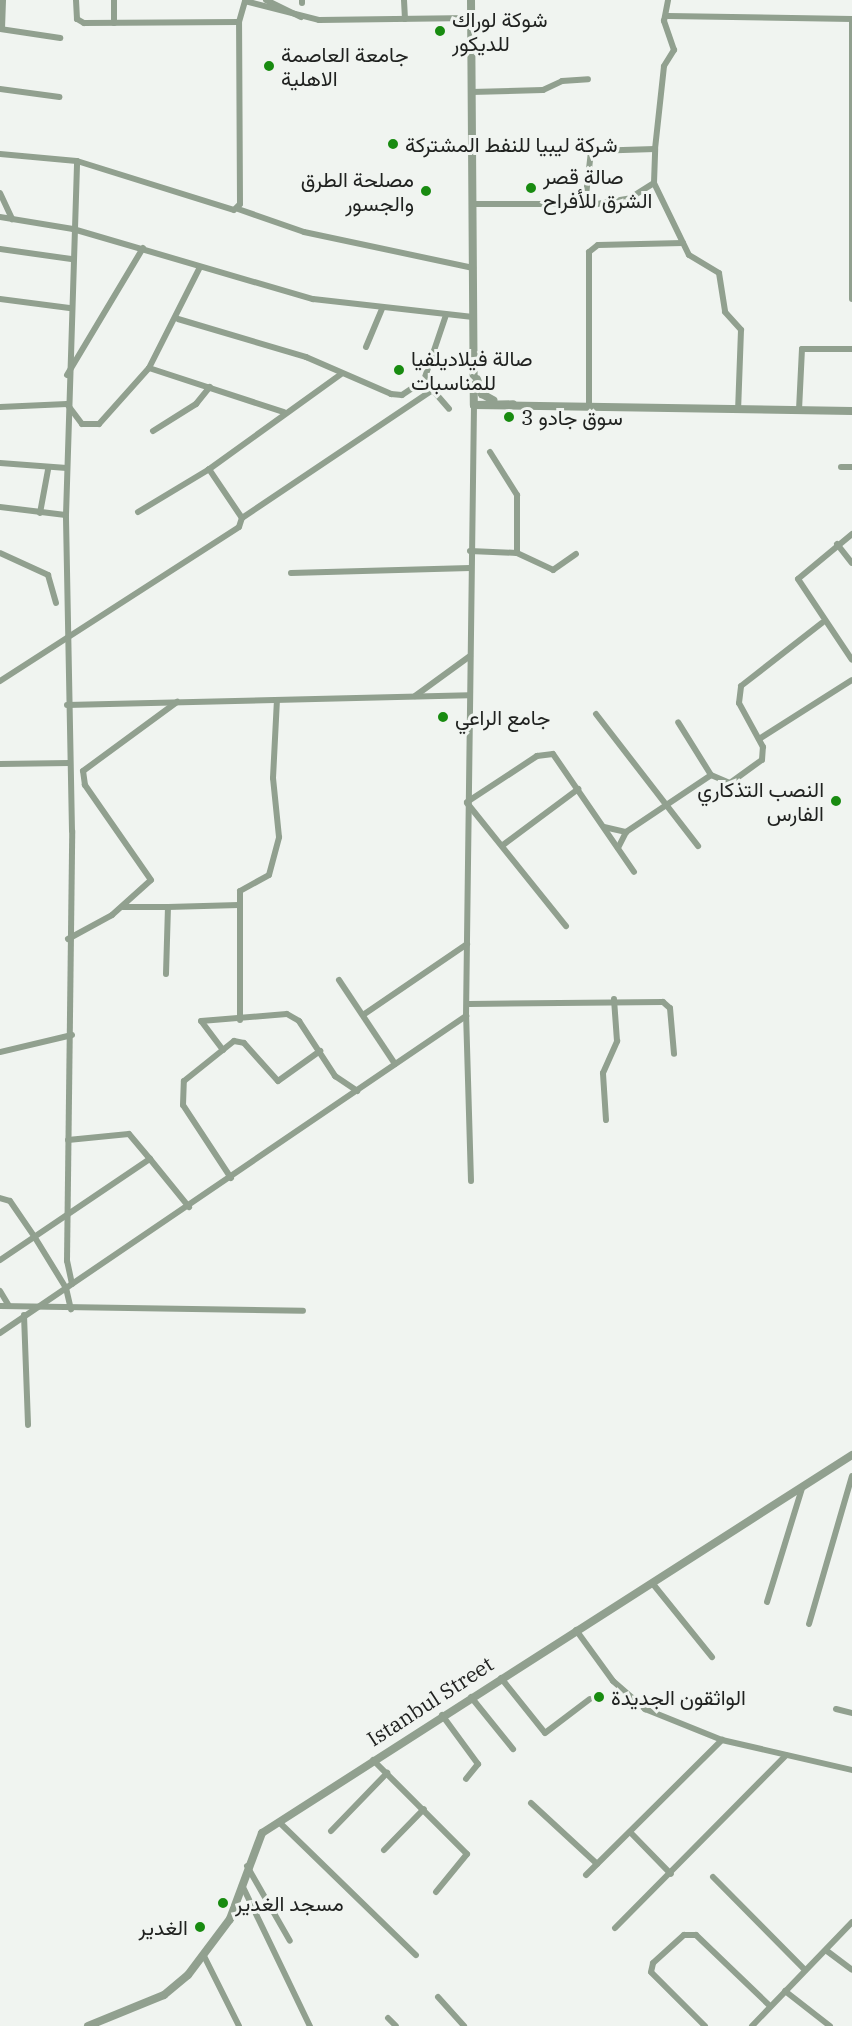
<!DOCTYPE html>
<meta charset="utf-8">
<style>
body{margin:0}
#map{position:relative;width:852px;height:2026px;overflow:hidden;background:#f0f4f0;font-family:"IBM Plex Serif",Vazirmatn,serif}
div>[style]{position:absolute}
.minor>*{height:6px;margin:-3px;padding:0 3px;transform-origin:3px;border-radius:3px;background:#91a08f}
.tertiary>*{height:8px;margin:-4px;padding:0 4px;transform-origin:4px;border-radius:4px;background:#91a08f}
.dots>*{width:16px;height:16px;translate:-50% -50%;box-sizing:border-box;border:3px solid #f0f4f0;border-radius:50%}
span{translate:-50% -50%;white-space:nowrap;text-align:center;line-height:1.15;-webkit-text-stroke:6px #f0f4f0;paint-order:stroke}
.poi-label{font-size:21px;color:#202220}
.left{translate:0 -50%;text-align:left}
.right{translate:-100% -50%;text-align:right}
.street-label{font-size:21px;color:#202220}
</style>
<div id="map">
<div class="minor">
<div style="left:76px;top:0;width:19px;rotate:87deg"></div>
<div style="left:77px;top:19px;width:8px;rotate:30deg"></div>
<div style="left:84px;top:23px;width:155px;rotate:-0.4deg"></div>
<div style="left:266px;top:0;width:39px;rotate:26deg"></div>
<div style="left:302px;top:0;width:3px;rotate:90deg"></div>
<div style="left:404px;top:0;width:19px;rotate:87deg"></div>
<div style="left:668px;top:16px;width:184px;rotate:0.9deg"></div>
<div style="left:852px;top:19px;width:280px;rotate:90deg"></div>
<div style="left:114px;top:23px;width:23px;rotate:-90deg"></div>
<div style="left:0;top:29px;width:61px;rotate:8.5deg"></div>
<div style="left:2px;top:29px;width:29px;rotate:-88deg"></div>
<div style="left:0;top:89px;width:60px;rotate:7.7deg"></div>
<div style="left:471px;top:92px;width:72px;rotate:-1.6deg"></div>
<div style="left:543px;top:90px;width:21px;rotate:-25deg"></div>
<div style="left:562px;top:81px;width:26px;rotate:-4deg"></div>
<div style="left:0;top:154px;width:77px;rotate:5.2deg"></div>
<div style="left:77px;top:161px;width:164px;rotate:17.3deg"></div>
<div style="left:234px;top:210px;width:8px;rotate:-45deg"></div>
<div style="left:240px;top:204px;width:182px;rotate:-90.3deg"></div>
<div style="left:239px;top:22px;width:22px;rotate:-74deg"></div>
<div style="left:245px;top:1px;width:76px;rotate:14.4deg"></div>
<div style="left:319px;top:20px;width:152px;rotate:-0.8deg"></div>
<div style="left:654px;top:183px;width:80px;rotate:64.1deg"></div>
<div style="left:689px;top:255px;width:35px;rotate:31deg"></div>
<div style="left:719px;top:273px;width:39px;rotate:81deg"></div>
<div style="left:725px;top:312px;width:24px;rotate:48deg"></div>
<div style="left:741px;top:330px;width:80px;rotate:92.1deg"></div>
<div style="left:0;top:193px;width:29px;rotate:65deg"></div>
<div style="left:472px;top:204px;width:125px"></div>
<div style="left:597px;top:204px;width:34px;rotate:-10deg"></div>
<div style="left:630px;top:198px;width:28px;rotate:-32deg"></div>
<div style="left:654px;top:183px;width:34px;rotate:-88deg"></div>
<div style="left:585px;top:204px;width:53px;rotate:-83.5deg"></div>
<div style="left:591px;top:151px;width:64px;rotate:-1.8deg"></div>
<div style="left:655px;top:149px;width:83px;rotate:-83.8deg"></div>
<div style="left:664px;top:66px;width:19px;rotate:-58deg"></div>
<div style="left:674px;top:50px;width:31px;rotate:-109deg"></div>
<div style="left:664px;top:21px;width:21px;rotate:-79deg"></div>
<div style="left:238px;top:209px;width:70px;rotate:19.2deg"></div>
<div style="left:304px;top:232px;width:173px;rotate:12deg"></div>
<div style="left:0;top:217px;width:74px;rotate:9.3deg"></div>
<div style="left:73px;top:229px;width:250px;rotate:16.3deg"></div>
<div style="left:313px;top:299px;width:161px;rotate:6.4deg"></div>
<div style="left:0;top:249px;width:72px;rotate:8deg"></div>
<div style="left:0;top:299px;width:70px;rotate:7.4deg"></div>
<div style="left:178px;top:319px;width:134px;rotate:16.5deg"></div>
<div style="left:306px;top:357px;width:93px;rotate:23.5deg"></div>
<div style="left:391px;top:394px;width:11px;rotate:5deg"></div>
<div style="left:402px;top:395px;width:27px;rotate:-34deg"></div>
<div style="left:366px;top:347px;width:41px;rotate:-67.2deg"></div>
<div style="left:149px;top:368px;width:142px;rotate:18.1deg"></div>
<div style="left:67px;top:375px;width:148px;rotate:-59.1deg"></div>
<div style="left:424px;top:380px;width:69px;rotate:-71.3deg"></div>
<div style="left:424px;top:380px;width:38px;rotate:49deg"></div>
<div style="left:589px;top:406px;width:154px;rotate:-90deg"></div>
<div style="left:589px;top:252px;width:11px;rotate:-38deg"></div>
<div style="left:598px;top:245px;width:85px;rotate:-1.3deg"></div>
<div style="left:0;top:407px;width:67px;rotate:-2.6deg"></div>
<div style="left:67px;top:404px;width:25px;rotate:53deg"></div>
<div style="left:82px;top:424px;width:17px"></div>
<div style="left:99px;top:424px;width:75px;rotate:-48.2deg"></div>
<div style="left:149px;top:368px;width:113px;rotate:-63.2deg"></div>
<div style="left:799px;top:410px;width:61px;rotate:-87.2deg"></div>
<div style="left:802px;top:349px;width:50px"></div>
<div style="left:153px;top:431px;width:51px;rotate:-32.1deg"></div>
<div style="left:196px;top:404px;width:22px;rotate:-51deg"></div>
<div style="left:490px;top:452px;width:51px;rotate:57.9deg"></div>
<div style="left:517px;top:495px;width:58px;rotate:90deg"></div>
<div style="left:0;top:463px;width:67px;rotate:4.3deg"></div>
<div style="left:841px;top:467px;width:11px"></div>
<div style="left:0;top:507px;width:66px;rotate:6.9deg"></div>
<div style="left:138px;top:512px;width:82px;rotate:-31deg"></div>
<div style="left:208px;top:470px;width:164px;rotate:-35.8deg"></div>
<div style="left:40px;top:513px;width:44px;rotate:-79.5deg"></div>
<div style="left:242px;top:518px;width:231px;rotate:-33.9deg"></div>
<div style="left:852px;top:534px;width:70px;rotate:140.2deg"></div>
<div style="left:798px;top:579px;width:97px;rotate:56.3deg"></div>
<div style="left:837px;top:544px;width:24px;rotate:52deg"></div>
<div style="left:470px;top:551px;width:47px;rotate:2.4deg"></div>
<div style="left:517px;top:553px;width:40px;rotate:25deg"></div>
<div style="left:553px;top:570px;width:28px;rotate:-35deg"></div>
<div style="left:0;top:553px;width:53px;rotate:24.6deg"></div>
<div style="left:48px;top:575px;width:29px;rotate:74deg"></div>
<div style="left:291px;top:573px;width:179px;rotate:-1.6deg"></div>
<div style="left:0;top:681px;width:284px;rotate:-32.8deg"></div>
<div style="left:239px;top:527px;width:9px;rotate:-72deg"></div>
<div style="left:242px;top:518px;width:59px;rotate:-124deg"></div>
<div style="left:415px;top:696px;width:68px;rotate:-36deg"></div>
<div style="left:67px;top:705px;width:402px;rotate:-1.4deg"></div>
<div style="left:596px;top:714px;width:167px;rotate:52.3deg"></div>
<div style="left:759px;top:739px;width:110px;rotate:-32.4deg"></div>
<div style="left:0;top:764px;width:70px;rotate:-0.8deg"></div>
<div style="left:711px;top:775px;width:21px;rotate:23deg"></div>
<div style="left:730px;top:783px;width:39px;rotate:-36deg"></div>
<div style="left:762px;top:760px;width:13px;rotate:-86deg"></div>
<div style="left:763px;top:747px;width:50px;rotate:-118.6deg"></div>
<div style="left:739px;top:703px;width:17px;rotate:-83deg"></div>
<div style="left:741px;top:686px;width:103px;rotate:-37.9deg"></div>
<div style="left:467px;top:802px;width:84px;rotate:-33.3deg"></div>
<div style="left:537px;top:756px;width:16px;rotate:-7deg"></div>
<div style="left:553px;top:754px;width:143px;rotate:55.5deg"></div>
<div style="left:467px;top:803px;width:158px;rotate:51.2deg"></div>
<div style="left:604px;top:827px;width:23px;rotate:13deg"></div>
<div style="left:503px;top:845px;width:94px;rotate:-36.7deg"></div>
<div style="left:618px;top:848px;width:18px;rotate:-63deg"></div>
<div style="left:626px;top:832px;width:102px;rotate:-33.8deg"></div>
<div style="left:711px;top:775px;width:62px;rotate:-121.9deg"></div>
<div style="left:123px;top:907px;width:45px"></div>
<div style="left:68px;top:939px;width:50px;rotate:-28.6deg"></div>
<div style="left:112px;top:915px;width:52px;rotate:-41.9deg"></div>
<div style="left:151px;top:880px;width:116px;rotate:-124.8deg"></div>
<div style="left:85px;top:785px;width:14px;rotate:-98deg"></div>
<div style="left:83px;top:771px;width:117px;rotate:-36.3deg"></div>
<div style="left:166px;top:974px;width:67px;rotate:-88.3deg"></div>
<div style="left:168px;top:907px;width:71px;rotate:-1.6deg"></div>
<div style="left:339px;top:980px;width:101px;rotate:56.3deg"></div>
<div style="left:469px;top:1004px;width:194px;rotate:-0.6deg"></div>
<div style="left:663px;top:1002px;width:9px;rotate:41deg"></div>
<div style="left:670px;top:1008px;width:46px;rotate:85deg"></div>
<div style="left:363px;top:1015px;width:126px;rotate:-34.3deg"></div>
<div style="left:240px;top:1020px;width:129px;rotate:-90deg"></div>
<div style="left:240px;top:891px;width:33px;rotate:-29deg"></div>
<div style="left:269px;top:875px;width:39px;rotate:-75deg"></div>
<div style="left:279px;top:837px;width:59px;rotate:-95.8deg"></div>
<div style="left:273px;top:778px;width:78px;rotate:-87.1deg"></div>
<div style="left:223px;top:1050px;width:36px;rotate:-127deg"></div>
<div style="left:201px;top:1021px;width:86px;rotate:-4.7deg"></div>
<div style="left:287px;top:1014px;width:14px;rotate:30deg"></div>
<div style="left:299px;top:1021px;width:66px;rotate:56.8deg"></div>
<div style="left:335px;top:1076px;width:27px;rotate:34deg"></div>
<div style="left:0;top:1052px;width:74px;rotate:-13.3deg"></div>
<div style="left:606px;top:1120px;width:47px;rotate:-93.7deg"></div>
<div style="left:603px;top:1073px;width:35px;rotate:-66deg"></div>
<div style="left:617px;top:1041px;width:42px;rotate:-94.1deg"></div>
<div style="left:68px;top:1140px;width:61px;rotate:-5.6deg"></div>
<div style="left:129px;top:1134px;width:33px;rotate:50deg"></div>
<div style="left:231px;top:1178px;width:87px;rotate:-123.3deg"></div>
<div style="left:183px;top:1105px;width:24px;rotate:-88deg"></div>
<div style="left:184px;top:1081px;width:64px;rotate:-38.7deg"></div>
<div style="left:234px;top:1041px;width:10px;rotate:11deg"></div>
<div style="left:244px;top:1043px;width:51px;rotate:48.2deg"></div>
<div style="left:278px;top:1081px;width:52px;rotate:-35.5deg"></div>
<div style="left:471px;top:1181px;width:165px;rotate:-91.7deg"></div>
<div style="left:466px;top:1016px;width:611px;rotate:-89.25deg"></div>
<div style="left:0;top:1198px;width:10px;rotate:17deg"></div>
<div style="left:10px;top:1201px;width:42px;rotate:55.6deg"></div>
<div style="left:34px;top:1236px;width:61px;rotate:58.4deg"></div>
<div style="left:66px;top:1288px;width:22px;rotate:77deg"></div>
<div style="left:0;top:1260px;width:181px;rotate:-34deg"></div>
<div style="left:150px;top:1159px;width:62px;rotate:50.9deg"></div>
<div style="left:72px;top:1284px;width:24px;rotate:-102deg"></div>
<div style="left:67px;top:1261px;width:430px;rotate:-89.3deg"></div>
<div style="left:72px;top:831px;width:316px;rotate:-91.1deg"></div>
<div style="left:66px;top:515px;width:354px;rotate:-88.2deg"></div>
<div style="left:0;top:1291px;width:17px;rotate:59deg"></div>
<div style="left:0;top:1306px;width:303px;rotate:0.9deg"></div>
<div style="left:24px;top:1315px;width:110px;rotate:87.9deg"></div>
<div style="left:0;top:1333px;width:564px;rotate:-34.23deg"></div>
<div style="left:653px;top:1584px;width:94px;rotate:51.1deg"></div>
<div style="left:767px;top:1602px;width:119px;rotate:-72.9deg"></div>
<div style="left:809px;top:1624px;width:154px;rotate:-73.8deg"></div>
<div style="left:576px;top:1630px;width:63px;rotate:54deg"></div>
<div style="left:613px;top:1681px;width:43px;rotate:41.2deg"></div>
<div style="left:645px;top:1709px;width:83px;rotate:21.9deg"></div>
<div style="left:722px;top:1740px;width:133px;rotate:13deg"></div>
<div style="left:501px;top:1678px;width:70px;rotate:51.3deg"></div>
<div style="left:545px;top:1733px;width:56px;rotate:-37.1deg"></div>
<div style="left:471px;top:1697px;width:67px;rotate:51.1deg"></div>
<div style="left:836px;top:1709px;width:16px;rotate:14deg"></div>
<div style="left:442px;top:1715px;width:61px;rotate:53.7deg"></div>
<div style="left:478px;top:1764px;width:19px;rotate:129deg"></div>
<div style="left:373px;top:1760px;width:133px;rotate:45deg"></div>
<div style="left:467px;top:1854px;width:49px;rotate:129.2deg"></div>
<div style="left:531px;top:1803px;width:90px;rotate:42.7deg"></div>
<div style="left:279px;top:1822px;width:191px;rotate:44.2deg"></div>
<div style="left:331px;top:1831px;width:81px;rotate:-46deg"></div>
<div style="left:631px;top:1833px;width:57px;rotate:45.7deg"></div>
<div style="left:384px;top:1850px;width:57px;rotate:-45.7deg"></div>
<div style="left:247px;top:1866px;width:86px;rotate:60.2deg"></div>
<div style="left:586px;top:1875px;width:192px;rotate:-44.8deg"></div>
<div style="left:713px;top:1877px;width:131px;rotate:45.3deg"></div>
<div style="left:242px;top:1885px;width:157px;rotate:64.3deg"></div>
<div style="left:615px;top:1928px;width:243px;rotate:-45.3deg"></div>
<div style="left:827px;top:1951px;width:31px;rotate:37deg"></div>
<div style="left:204px;top:1956px;width:78px;rotate:63.4deg"></div>
<div style="left:785px;top:1991px;width:57px;rotate:37.9deg"></div>
<div style="left:438px;top:1997px;width:39px;rotate:48deg"></div>
<div style="left:388px;top:2018px;width:11px;rotate:45deg"></div>
<div style="left:705px;top:2026px;width:76px;rotate:-135deg"></div>
<div style="left:651px;top:1972px;width:9px;rotate:-77deg"></div>
<div style="left:653px;top:1963px;width:42px;rotate:-42.1deg"></div>
<div style="left:684px;top:1935px;width:12px"></div>
<div style="left:696px;top:1935px;width:103px;rotate:43.8deg"></div>
<div style="left:752px;top:2026px;width:144px;rotate:-46.1deg"></div>
</div>
<div class="tertiary">
<div style="left:471px;top:0;width:405px;rotate:89.6deg"></div>
<div style="left:477px;top:379px;width:16px;rotate:72deg"></div>
<div style="left:482px;top:394px;width:13px;rotate:29deg"></div>
<div style="left:474px;top:405px;width:378px;rotate:0.9deg"></div>
<div style="left:474px;top:405px;width:39px;rotate:-1deg"></div>
<div style="left:88px;top:2026px;width:82px;rotate:-22.2deg"></div>
<div style="left:164px;top:1995px;width:31px;rotate:-40deg"></div>
<div style="left:188px;top:1975px;width:70px;rotate:-53.1deg"></div>
<div style="left:230px;top:1919px;width:92px;rotate:-69.6deg"></div>
<div style="left:262px;top:1833px;width:701px;rotate:-32.65deg"></div>
</div>
<div class="dots">
<div style="left:440px;top:31px;background:#188b10"></div>
<div style="left:269px;top:66px;background:#188b10"></div>
<div style="left:393px;top:144px;background:#188b10"></div>
<div style="left:531px;top:188px;background:#188b10"></div>
<div style="left:426px;top:191px;background:#188b10"></div>
<div style="left:399px;top:370px;background:#188b10"></div>
<div style="left:509px;top:417px;background:#188b10"></div>
<div style="left:443px;top:717px;background:#188b10"></div>
<div style="left:836px;top:801px;background:#188b10"></div>
<div style="left:599px;top:1697px;background:#188b10"></div>
<div style="left:223px;top:1903px;background:#188b10"></div>
<div style="left:200px;top:1927px;background:#188b10"></div>
</div>
<div class="poi-label">
<span class="left" style="left:452px;top:31px">شوكة لوراك<br>للديكور</span>
<span class="left" style="left:281px;top:66px">جامعة العاصمة<br>الاهلية</span>
<span class="left" style="left:405px;top:144px">شركة ليبيا للنفط المشتركة</span>
<span class="left" style="left:543px;top:188px">صالة قصر<br>الشرق للأفراح</span>
<span class="right" style="left:414px;top:191px">مصلحة الطرق<br>والجسور</span>
<span class="left" style="left:411px;top:370px">صالة فيلاديلفيا<br>للمناسبات</span>
<span class="left" style="left:521px;top:417px">سوق جادو 3</span>
<span class="left" style="left:455px;top:717px">جامع الراعي</span>
<span class="right" style="left:824px;top:801px">النصب التذكاري<br>الفارس</span>
<span class="left" style="left:611px;top:1697px">الواثقون الجديدة</span>
<span class="left" style="left:235px;top:1903px">مسجد الغدير</span>
<span class="right" style="left:188px;top:1927px">الغدير</span>
</div>
<div class="street-label">
<span style="left:430px;top:1701px;rotate:-33deg">Istanbul Street</span>
</div>
</div>
